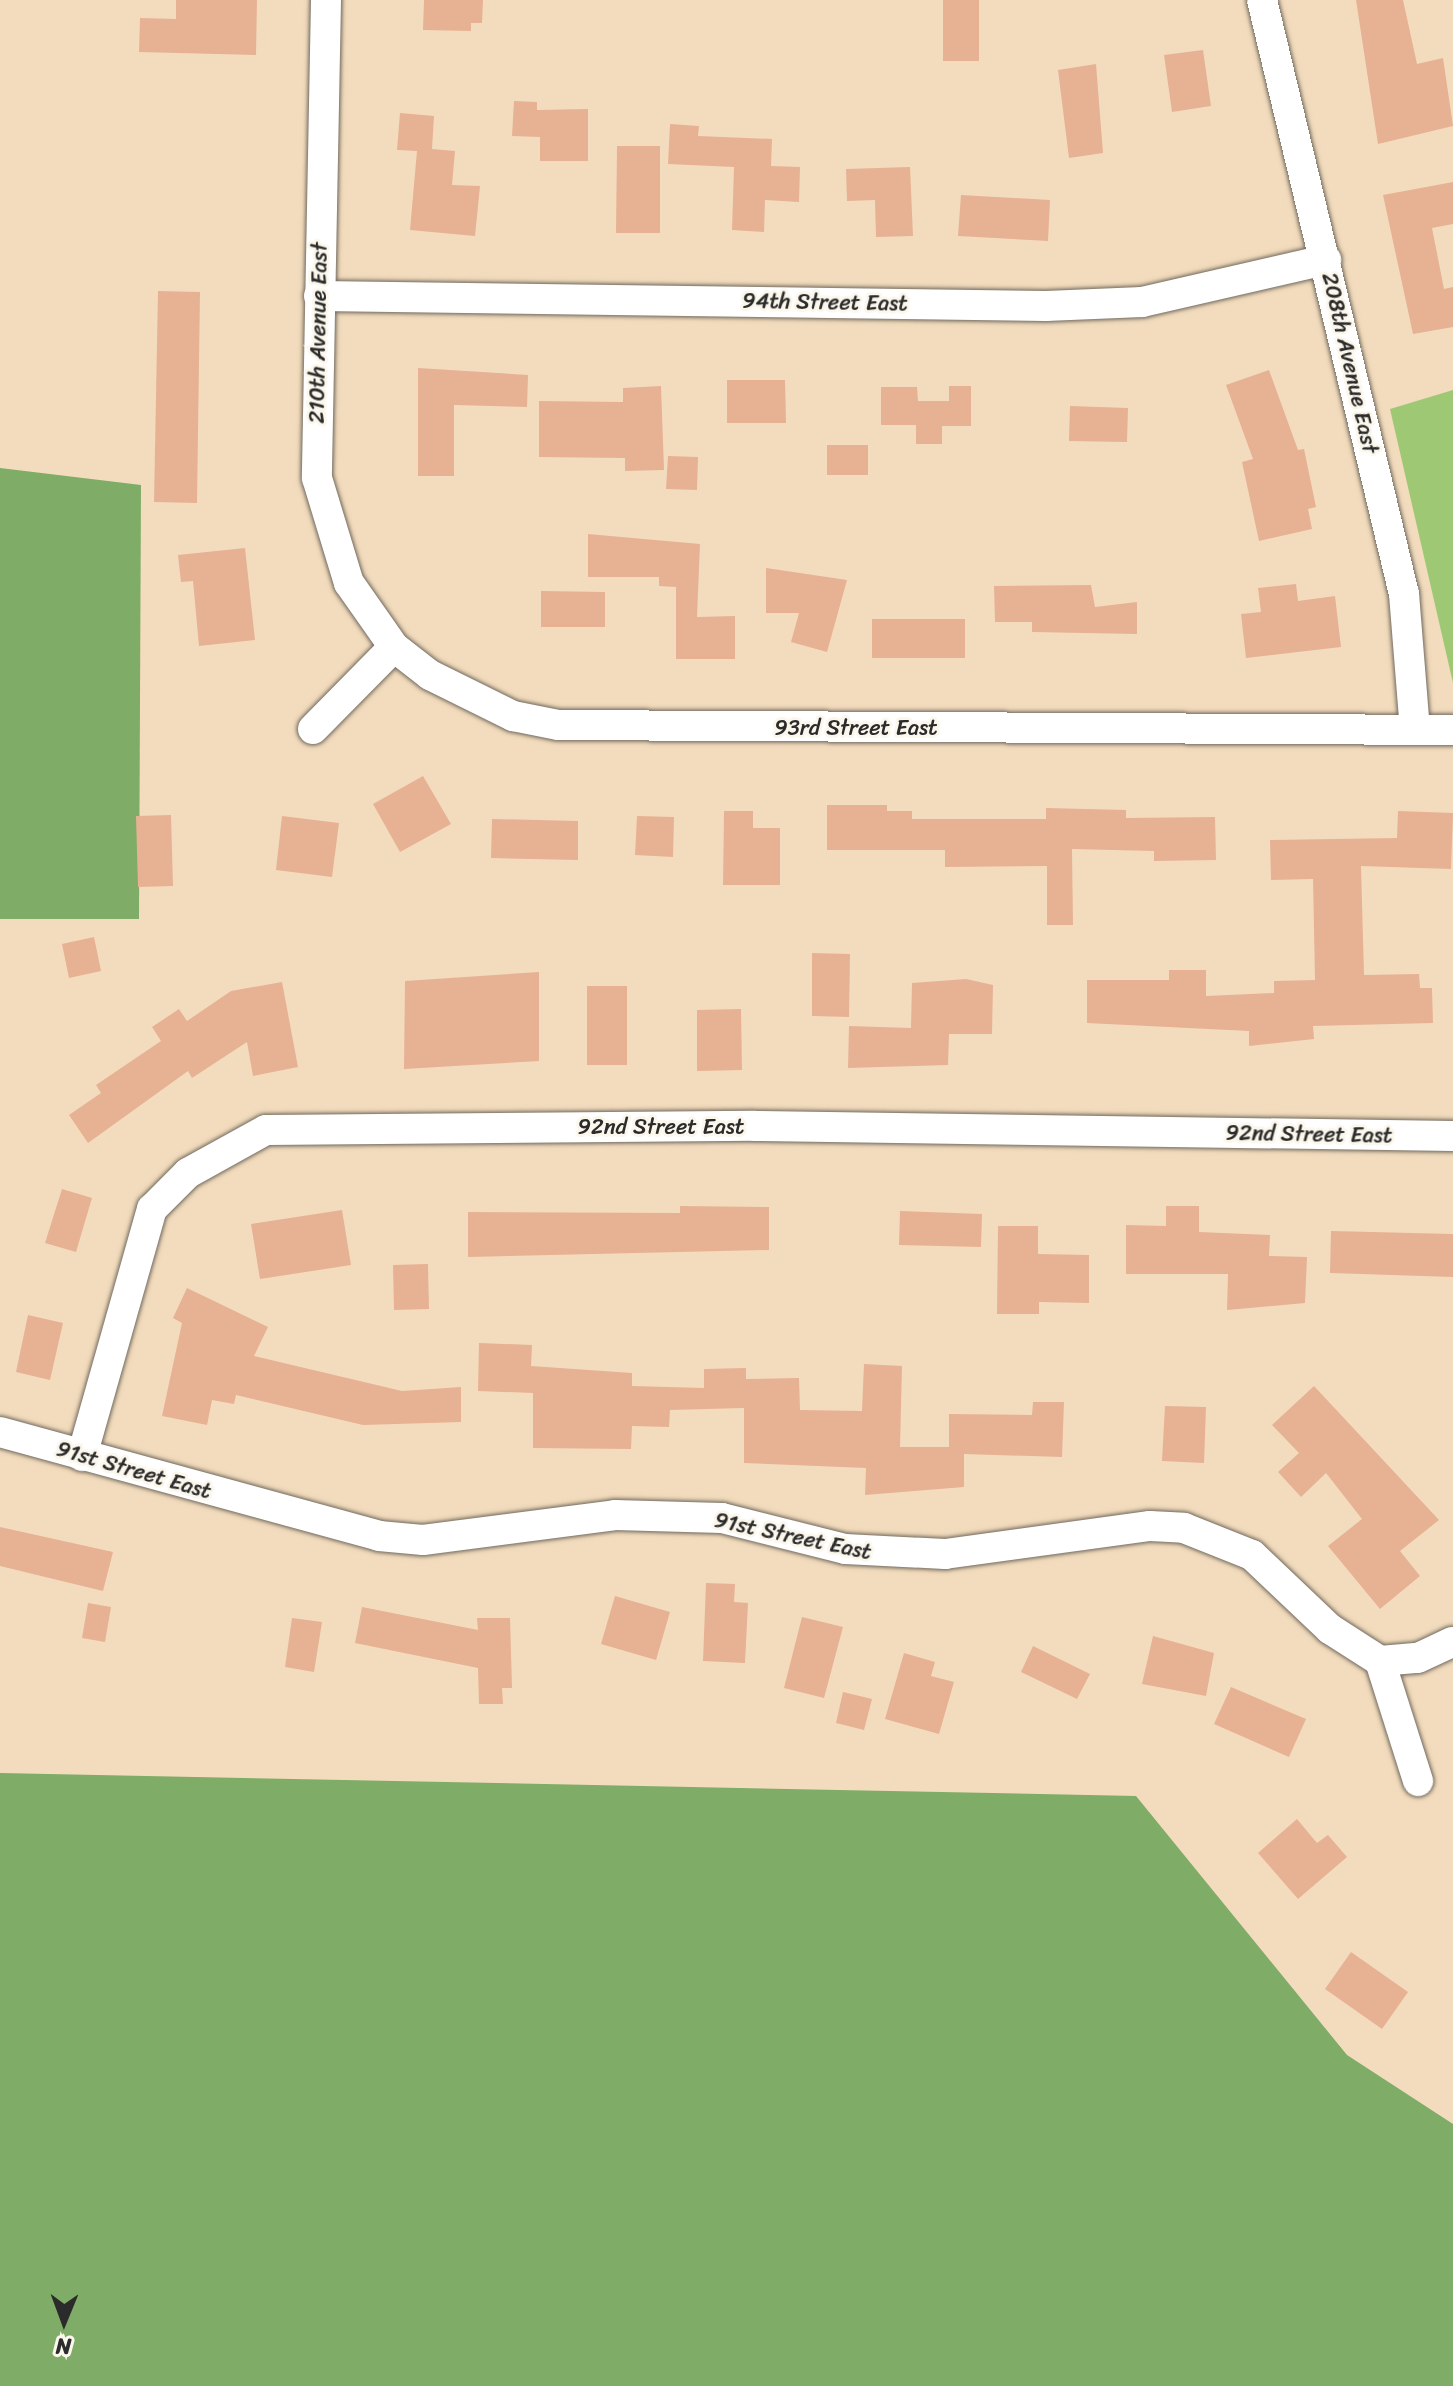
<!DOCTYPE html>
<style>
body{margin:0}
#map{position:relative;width:1453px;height:2386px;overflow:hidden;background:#f3dcbd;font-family:Sriracha,sans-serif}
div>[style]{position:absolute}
.green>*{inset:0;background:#9fc874}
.forest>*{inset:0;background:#7fac66}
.building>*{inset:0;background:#e7b194}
.roads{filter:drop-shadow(0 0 2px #71695e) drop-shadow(0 0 2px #71695e)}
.minor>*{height:30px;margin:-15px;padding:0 15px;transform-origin:15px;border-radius:15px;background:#fff}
span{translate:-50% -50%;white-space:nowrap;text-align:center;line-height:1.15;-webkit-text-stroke:6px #fbf7ec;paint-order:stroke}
.street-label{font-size:22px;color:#2b2b2b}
.north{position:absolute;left:24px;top:2282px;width:80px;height:80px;-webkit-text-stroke:6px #fbf7ec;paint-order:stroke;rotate:181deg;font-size:22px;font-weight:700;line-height:32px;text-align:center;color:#2b2b2b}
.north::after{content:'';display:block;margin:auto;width:28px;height:36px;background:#2b2b2b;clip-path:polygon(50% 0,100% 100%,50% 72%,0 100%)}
</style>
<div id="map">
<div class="green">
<div style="clip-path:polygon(1453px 390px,1453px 683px,1390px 409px)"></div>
</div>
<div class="forest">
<div style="clip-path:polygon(0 468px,141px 485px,139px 919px,0 919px)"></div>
<div style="clip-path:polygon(0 1773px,1136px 1796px,1347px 2055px,1453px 2124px,1453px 2386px,0 2386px)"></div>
</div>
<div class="building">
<div style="clip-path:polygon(176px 0,257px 0,256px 55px,139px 52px,140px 18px,176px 19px)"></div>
<div style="clip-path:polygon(424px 0,483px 0,482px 23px,471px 23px,471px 31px,423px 30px)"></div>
<div style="clip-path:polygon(943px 0,979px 0,979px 61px,943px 61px)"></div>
<div style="clip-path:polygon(1356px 0,1403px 0,1417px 64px,1443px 58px,1453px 126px,1378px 144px)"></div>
<div style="clip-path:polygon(1203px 50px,1211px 106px,1172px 112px,1164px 55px)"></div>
<div style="clip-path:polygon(1096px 64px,1103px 153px,1069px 158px,1058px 70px)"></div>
<div style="clip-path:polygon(514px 101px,537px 102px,537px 110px,588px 109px,588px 161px,540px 161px,540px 137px,512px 136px)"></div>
<div style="clip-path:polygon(400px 113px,434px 116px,432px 149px,455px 151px,452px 185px,480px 186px,475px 236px,410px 230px,417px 151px,397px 150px)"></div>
<div style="clip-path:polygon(670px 124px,699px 126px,698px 136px,772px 139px,771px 166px,800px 167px,799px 202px,765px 200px,764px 232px,732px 230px,734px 167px,668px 164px)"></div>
<div style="clip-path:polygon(617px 146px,660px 146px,660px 233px,616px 233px)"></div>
<div style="clip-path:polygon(910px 167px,913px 236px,876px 237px,875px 200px,847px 201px,846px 169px)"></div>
<div style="clip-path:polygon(1453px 182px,1453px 224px,1432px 228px,1444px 289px,1453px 287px,1453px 327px,1413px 334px,1383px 195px)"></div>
<div style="clip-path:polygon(961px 195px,1050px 200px,1048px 241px,958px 236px)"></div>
<div style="clip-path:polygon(158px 291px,200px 292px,197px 503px,154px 502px)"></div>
<div style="clip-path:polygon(418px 368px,528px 375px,527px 407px,454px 405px,454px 476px,418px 476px)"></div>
<div style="clip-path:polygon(1269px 370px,1298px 450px,1304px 449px,1316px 507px,1308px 509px,1312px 529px,1259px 541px,1242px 462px,1253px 459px,1226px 385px)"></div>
<div style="clip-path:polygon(727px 380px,785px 380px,786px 423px,727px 423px)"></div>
<div style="clip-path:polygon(661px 386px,664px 470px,625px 471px,625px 458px,539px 457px,539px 401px,623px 402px,623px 388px)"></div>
<div style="clip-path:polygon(949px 386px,971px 386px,971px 426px,942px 426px,942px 444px,916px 444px,916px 425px,881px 425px,881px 387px,917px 387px,918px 401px,949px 401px)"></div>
<div style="clip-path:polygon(1070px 406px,1128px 408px,1127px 442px,1069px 441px)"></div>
<div style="clip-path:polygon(827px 445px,868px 445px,868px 475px,827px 475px)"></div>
<div style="clip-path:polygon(668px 456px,698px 457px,697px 490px,666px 489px)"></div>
<div style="clip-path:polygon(588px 534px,700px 544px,697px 617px,735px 616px,735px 659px,676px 659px,676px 587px,659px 586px,659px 577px,588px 577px)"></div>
<div style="clip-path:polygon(245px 548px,255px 640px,199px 646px,193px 581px,181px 582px,178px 555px)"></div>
<div style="clip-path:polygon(766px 568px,847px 580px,827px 652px,791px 642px,799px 613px,766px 613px)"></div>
<div style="clip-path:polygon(1296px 584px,1298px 601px,1335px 596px,1341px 647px,1246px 658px,1241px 614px,1261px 612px,1258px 588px)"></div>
<div style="clip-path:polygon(1091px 585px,1095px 607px,1137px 602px,1137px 634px,1032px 632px,1032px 622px,995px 622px,994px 586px)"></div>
<div style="clip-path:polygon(541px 591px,605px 592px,605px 627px,541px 627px)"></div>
<div style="clip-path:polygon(872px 619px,965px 619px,965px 658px,872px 658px)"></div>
<div style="clip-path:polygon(423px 776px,451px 824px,400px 852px,373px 804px)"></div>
<div style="clip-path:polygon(827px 805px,887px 805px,887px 811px,912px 811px,912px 819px,1046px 819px,1046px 808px,1126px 810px,1126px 818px,1215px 817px,1216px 860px,1154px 861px,1154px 851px,1072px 849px,1073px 925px,1047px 925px,1047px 866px,945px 867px,945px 850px,827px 850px)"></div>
<div style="clip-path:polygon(724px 811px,753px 811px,753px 828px,780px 828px,780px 885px,723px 885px)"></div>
<div style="clip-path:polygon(1398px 811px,1453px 813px,1451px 869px,1361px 866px,1364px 975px,1419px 974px,1420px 988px,1432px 988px,1433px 1023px,1313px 1026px,1314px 1039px,1249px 1046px,1249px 1031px,1087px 1023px,1087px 980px,1169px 980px,1169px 970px,1206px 970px,1206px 996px,1274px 993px,1274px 981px,1315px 980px,1313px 879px,1271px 880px,1270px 840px,1397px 838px)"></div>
<div style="clip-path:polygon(171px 815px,173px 886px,138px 887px,136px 816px)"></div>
<div style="clip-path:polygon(282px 816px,339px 823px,332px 877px,276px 870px)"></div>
<div style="clip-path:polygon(637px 816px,674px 817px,673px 857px,635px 855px)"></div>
<div style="clip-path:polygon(492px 819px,578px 821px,578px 860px,491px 858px)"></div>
<div style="clip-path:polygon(94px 937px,101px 971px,69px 978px,62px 944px)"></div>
<div style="clip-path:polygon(812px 953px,850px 954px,849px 1017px,812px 1016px)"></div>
<div style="clip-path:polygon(539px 972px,539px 1061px,404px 1069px,405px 981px)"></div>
<div style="clip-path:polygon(966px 979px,993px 985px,992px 1034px,949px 1034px,948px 1065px,848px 1068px,849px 1026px,911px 1028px,912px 983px)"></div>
<div style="clip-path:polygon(282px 982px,298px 1067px,253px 1076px,247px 1042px,192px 1078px,188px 1071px,88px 1143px,69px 1115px,101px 1093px,96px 1085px,161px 1041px,152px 1027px,179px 1009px,187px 1021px,231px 991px)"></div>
<div style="clip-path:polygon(587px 986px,627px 986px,627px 1065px,587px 1065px)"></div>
<div style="clip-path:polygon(741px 1009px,742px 1070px,697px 1071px,697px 1010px)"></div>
<div style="clip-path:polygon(62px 1189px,92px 1198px,76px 1252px,45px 1243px)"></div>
<div style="clip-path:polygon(680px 1206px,769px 1207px,769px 1250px,468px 1257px,468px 1212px,680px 1213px)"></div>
<div style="clip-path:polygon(1166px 1206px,1199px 1206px,1199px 1232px,1270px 1235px,1269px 1256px,1307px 1257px,1305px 1303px,1227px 1310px,1228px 1274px,1126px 1274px,1126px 1225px,1166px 1226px)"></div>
<div style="clip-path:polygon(342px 1210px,351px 1265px,260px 1279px,251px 1224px)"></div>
<div style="clip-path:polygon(900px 1211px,982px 1214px,981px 1247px,899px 1245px)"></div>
<div style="clip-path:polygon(998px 1226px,1038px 1226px,1038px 1254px,1089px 1255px,1089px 1303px,1039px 1302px,1039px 1314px,997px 1314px)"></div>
<div style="clip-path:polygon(1331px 1231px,1453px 1234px,1453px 1277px,1330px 1273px)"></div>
<div style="clip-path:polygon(428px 1264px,429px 1309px,394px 1310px,393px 1265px)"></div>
<div style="clip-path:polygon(187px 1288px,268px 1327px,254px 1356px,402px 1391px,461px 1387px,461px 1422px,363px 1425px,236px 1395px,234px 1404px,212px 1400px,207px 1425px,162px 1416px,182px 1323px,173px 1318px)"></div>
<div style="clip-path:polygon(28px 1315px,63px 1323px,50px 1380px,16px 1372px)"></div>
<div style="clip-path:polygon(479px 1343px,532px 1345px,531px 1366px,632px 1373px,632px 1386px,704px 1388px,704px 1369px,746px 1368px,746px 1379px,799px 1378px,800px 1410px,862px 1411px,864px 1364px,902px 1366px,900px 1447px,949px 1447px,949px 1414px,1032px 1415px,1033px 1402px,1064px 1402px,1062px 1457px,964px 1454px,964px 1487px,865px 1495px,866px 1468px,744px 1463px,744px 1408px,670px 1410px,669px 1427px,632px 1426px,631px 1449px,533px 1448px,533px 1393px,478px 1391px)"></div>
<div style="clip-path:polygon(1314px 1386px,1439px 1520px,1400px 1551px,1420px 1576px,1380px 1609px,1328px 1546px,1362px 1519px,1326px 1473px,1301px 1497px,1278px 1472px,1299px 1453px,1272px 1425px)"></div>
<div style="clip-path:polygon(1165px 1406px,1206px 1407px,1204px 1463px,1162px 1461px)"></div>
<div style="clip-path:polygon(0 1527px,113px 1552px,103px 1591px,0 1566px)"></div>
<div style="clip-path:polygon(706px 1583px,735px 1584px,734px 1602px,748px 1603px,745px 1663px,703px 1661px)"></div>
<div style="clip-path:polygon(615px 1596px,670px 1612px,656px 1660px,601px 1644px)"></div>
<div style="clip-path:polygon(88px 1603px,111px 1607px,105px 1642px,82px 1638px)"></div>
<div style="clip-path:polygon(362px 1607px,478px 1630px,477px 1618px,510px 1618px,512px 1688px,502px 1688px,503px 1704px,479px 1704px,478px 1668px,355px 1643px)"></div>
<div style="clip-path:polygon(802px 1617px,843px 1627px,824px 1698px,784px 1688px)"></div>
<div style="clip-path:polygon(292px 1618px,322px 1622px,314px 1672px,285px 1667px)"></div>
<div style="clip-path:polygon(1153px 1636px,1214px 1653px,1206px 1696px,1142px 1684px)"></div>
<div style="clip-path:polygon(1033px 1646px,1090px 1674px,1077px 1699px,1021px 1672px)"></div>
<div style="clip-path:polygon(904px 1653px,935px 1662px,931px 1676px,954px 1682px,939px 1734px,885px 1719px)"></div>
<div style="clip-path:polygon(1231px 1687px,1306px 1719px,1289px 1757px,1214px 1724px)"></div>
<div style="clip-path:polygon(843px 1692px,872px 1699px,864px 1730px,836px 1723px)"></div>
<div style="clip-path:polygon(1297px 1819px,1317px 1843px,1328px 1835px,1347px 1857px,1298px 1899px,1258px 1853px)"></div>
<div style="clip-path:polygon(1351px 1952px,1408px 1992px,1382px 2029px,1325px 1989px)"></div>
</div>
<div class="roads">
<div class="minor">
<div style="left:326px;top:0;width:478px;rotate:91.1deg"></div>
<div style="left:317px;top:478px;width:110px;rotate:73.1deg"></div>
<div style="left:349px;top:583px;width:78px;rotate:54.9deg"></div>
<div style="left:394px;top:647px;width:46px;rotate:37.9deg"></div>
<div style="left:430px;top:675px;width:93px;rotate:26.3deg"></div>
<div style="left:513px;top:716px;width:46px;rotate:11.3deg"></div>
<div style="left:558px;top:725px;width:895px;rotate:0.32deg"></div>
<div style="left:1262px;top:0;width:611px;rotate:76.56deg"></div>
<div style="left:1404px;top:594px;width:136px;rotate:85.4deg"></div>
<div style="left:319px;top:296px;width:727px;rotate:0.79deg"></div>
<div style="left:1046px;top:306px;width:96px;rotate:-2.4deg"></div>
<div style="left:1142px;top:302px;width:189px;rotate:-12.9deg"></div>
<div style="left:313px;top:729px;width:115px;rotate:-45.4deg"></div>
<div style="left:0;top:1432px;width:393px;rotate:15.3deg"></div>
<div style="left:379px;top:1536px;width:44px;rotate:5.2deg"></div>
<div style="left:423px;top:1540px;width:194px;rotate:-7.4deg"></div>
<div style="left:615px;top:1515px;width:107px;rotate:1.6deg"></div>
<div style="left:722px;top:1518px;width:127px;rotate:14.1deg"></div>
<div style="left:845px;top:1549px;width:100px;rotate:2.9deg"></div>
<div style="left:945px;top:1554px;width:207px;rotate:-7.8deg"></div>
<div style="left:1150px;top:1526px;width:34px;rotate:3deg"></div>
<div style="left:1184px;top:1528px;width:73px;rotate:21.7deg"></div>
<div style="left:1252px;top:1555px;width:108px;rotate:43.5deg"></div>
<div style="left:1330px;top:1629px;width:59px;rotate:32.6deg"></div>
<div style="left:1380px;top:1661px;width:38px;rotate:-5deg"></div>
<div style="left:1418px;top:1658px;width:38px;rotate:-25deg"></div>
<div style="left:82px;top:1456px;width:257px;rotate:-74.2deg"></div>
<div style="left:152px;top:1209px;width:51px;rotate:-45deg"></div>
<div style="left:188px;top:1173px;width:89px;rotate:-28.9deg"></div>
<div style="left:266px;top:1130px;width:489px;rotate:-0.5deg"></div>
<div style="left:755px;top:1126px;width:698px;rotate:0.82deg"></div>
<div style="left:1380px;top:1661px;width:126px;rotate:72.4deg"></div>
</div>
</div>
<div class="street-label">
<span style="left:825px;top:302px;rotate:1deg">94th Street East</span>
<span style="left:318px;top:333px;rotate:-89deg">210th Avenue East</span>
<span style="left:1350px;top:363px;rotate:77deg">208th Avenue East</span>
<span style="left:856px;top:728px">93rd Street East</span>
<span style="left:661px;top:1127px">92nd Street East</span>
<span style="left:1309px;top:1134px;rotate:1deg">92nd Street East</span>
<span style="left:134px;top:1470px;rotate:16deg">91st Street East</span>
<span style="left:793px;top:1536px;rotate:12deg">91st Street East</span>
</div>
<div class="north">N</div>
</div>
